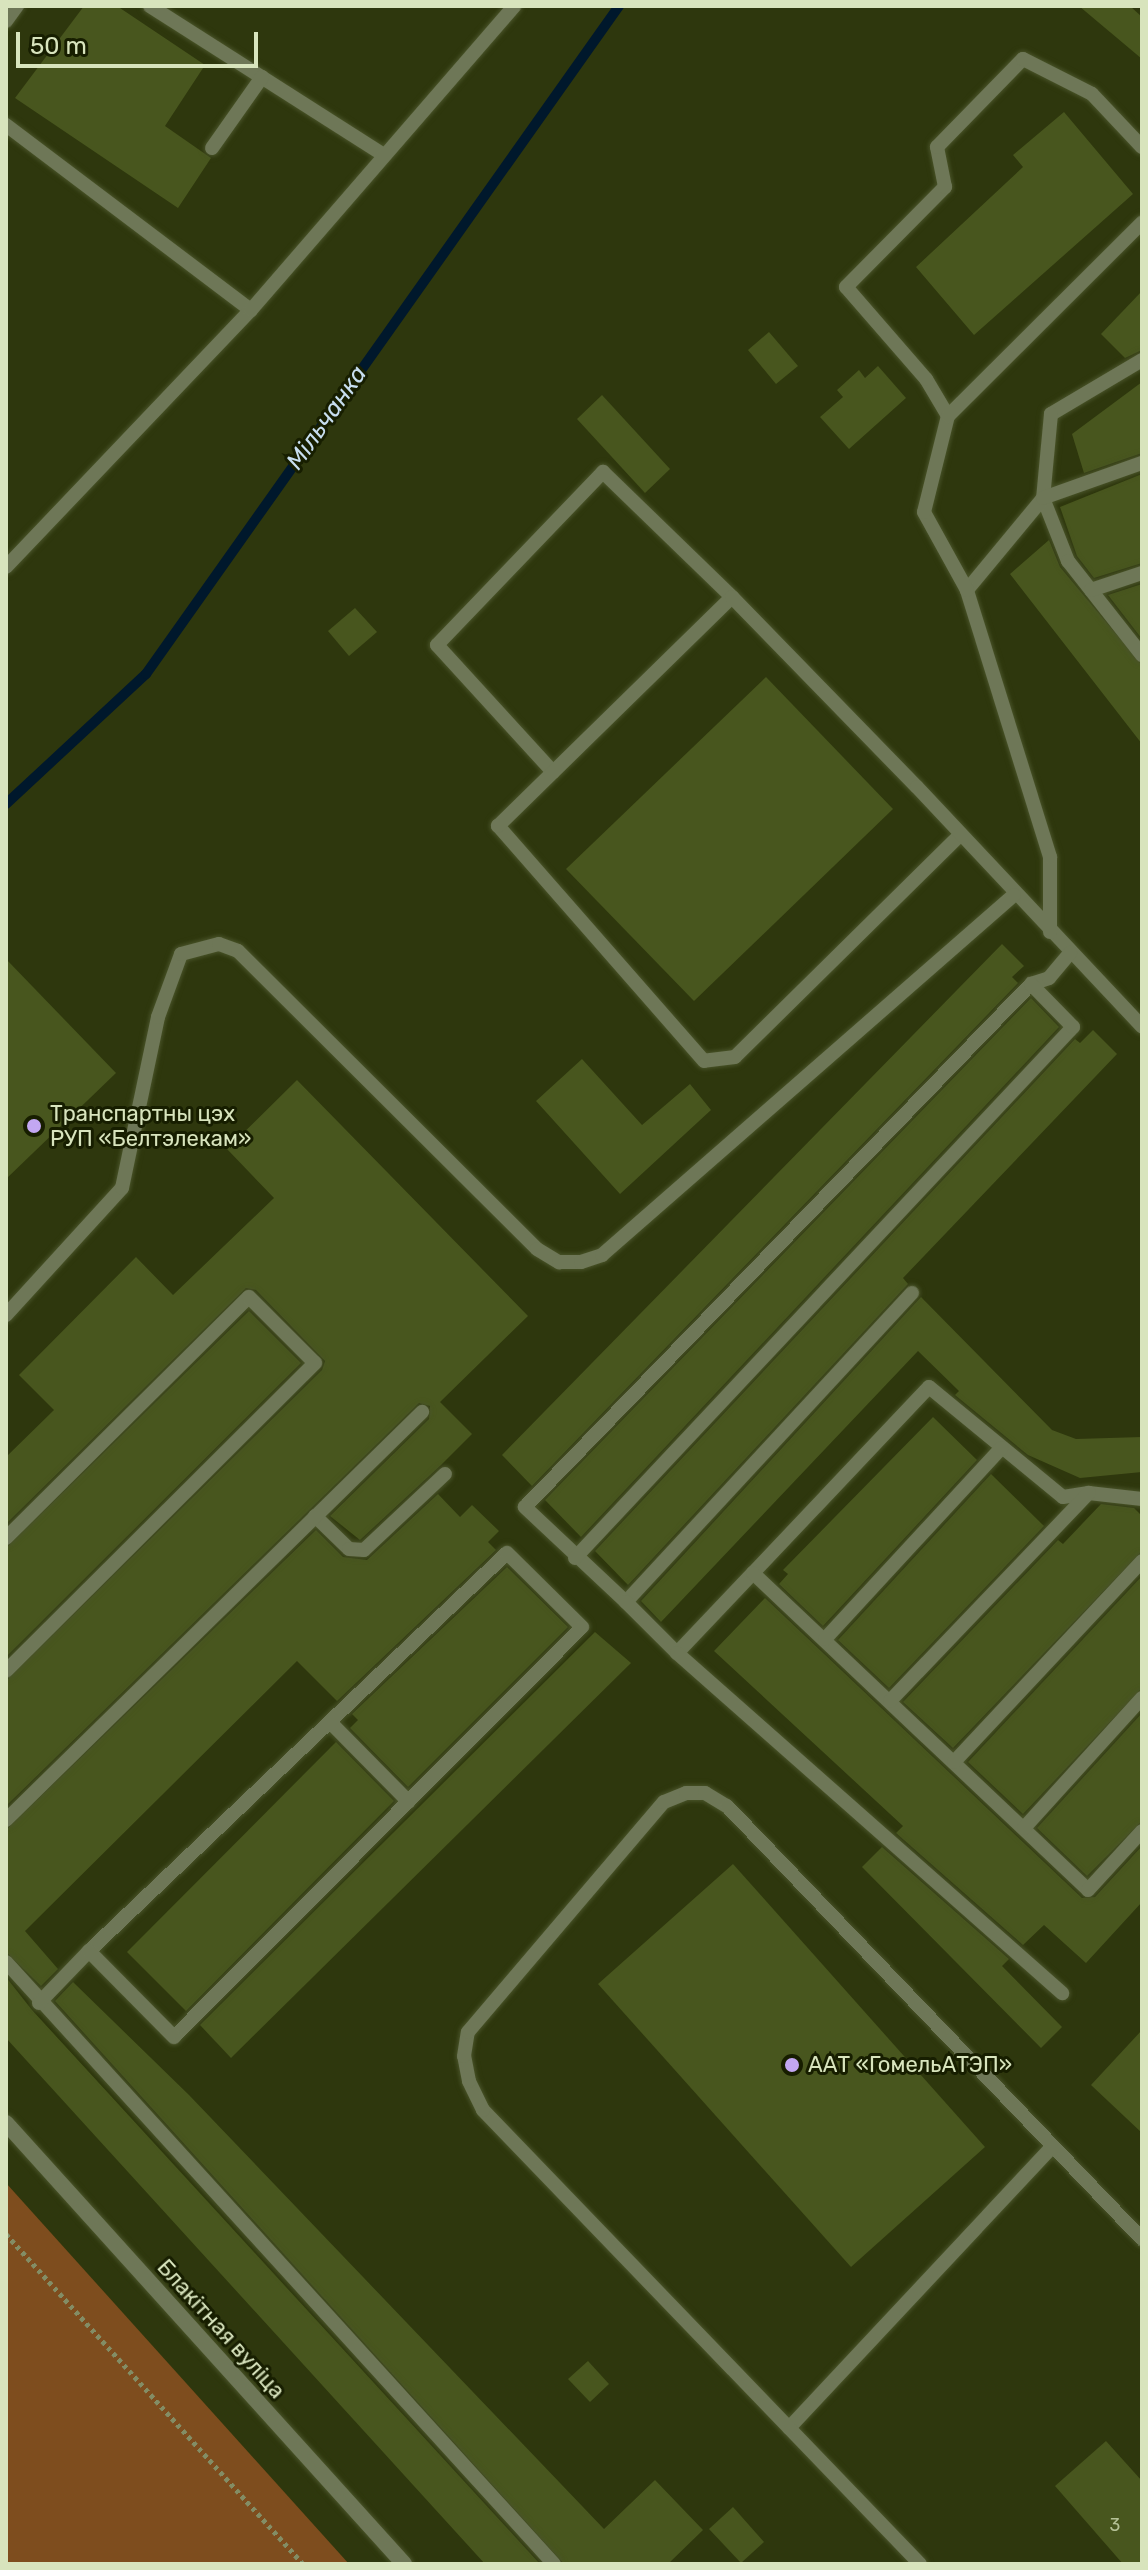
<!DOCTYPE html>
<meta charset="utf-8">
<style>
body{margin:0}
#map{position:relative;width:1148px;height:2570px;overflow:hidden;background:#2e370d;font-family:Rubik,sans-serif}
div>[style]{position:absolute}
.green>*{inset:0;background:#7e4d1e}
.stream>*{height:10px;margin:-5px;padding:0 5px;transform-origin:5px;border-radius:5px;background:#00182c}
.building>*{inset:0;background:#48561e}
.path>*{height:5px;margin-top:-2.5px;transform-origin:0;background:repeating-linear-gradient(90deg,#838d65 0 4px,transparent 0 8px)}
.roads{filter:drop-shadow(0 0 2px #495329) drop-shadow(0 0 2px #495329)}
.service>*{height:14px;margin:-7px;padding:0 7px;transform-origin:7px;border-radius:7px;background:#6e7757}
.tertiary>*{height:16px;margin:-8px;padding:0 8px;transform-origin:8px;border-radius:8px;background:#6e7757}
.dots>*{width:22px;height:22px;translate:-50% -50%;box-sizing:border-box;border:4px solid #171e00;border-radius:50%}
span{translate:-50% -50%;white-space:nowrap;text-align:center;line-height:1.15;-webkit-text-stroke:6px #171e00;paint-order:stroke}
.number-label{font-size:18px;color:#b4c095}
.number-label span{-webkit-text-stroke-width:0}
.poi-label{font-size:22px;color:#d8e4bd}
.left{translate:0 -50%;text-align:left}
.street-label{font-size:22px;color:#d8e4bd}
.water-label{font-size:24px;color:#c8deef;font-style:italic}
.frame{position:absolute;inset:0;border:8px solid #d8e4bd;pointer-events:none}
.scale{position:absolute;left:16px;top:32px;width:242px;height:36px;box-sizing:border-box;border:4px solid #d8e4bd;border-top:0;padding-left:10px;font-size:24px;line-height:28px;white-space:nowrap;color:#d8e4bd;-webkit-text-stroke:6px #171e00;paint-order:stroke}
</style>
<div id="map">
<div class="green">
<div style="clip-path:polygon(6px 2183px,349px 2564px,6px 2564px)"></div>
</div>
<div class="stream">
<div style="left:6px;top:804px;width:191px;rotate:-42.9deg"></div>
<div style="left:146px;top:674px;width:819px;rotate:-54.7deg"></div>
</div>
<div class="building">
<div style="clip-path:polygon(84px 6px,117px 6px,205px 65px,165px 126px,211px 158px,178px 208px,15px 98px)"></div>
<div style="clip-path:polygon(1079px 6px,1130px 6px,1142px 17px,1142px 59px)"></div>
<div style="clip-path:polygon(1064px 112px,1133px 194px,974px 335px,916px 267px,1023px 167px,1013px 155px)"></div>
<div style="clip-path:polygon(1142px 291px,1142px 350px,1125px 358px,1101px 334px)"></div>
<div style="clip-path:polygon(769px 332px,798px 366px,776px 384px,748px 350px)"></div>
<div style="clip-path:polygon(878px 366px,906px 398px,849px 449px,820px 417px,843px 397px,837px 390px,859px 370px,865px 378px)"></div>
<div style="clip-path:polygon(1142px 382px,1142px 453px,1084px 473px,1072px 434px)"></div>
<div style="clip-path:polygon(602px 395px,670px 469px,645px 493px,577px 419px)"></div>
<div style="clip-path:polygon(1142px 474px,1142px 563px,1094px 578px,1077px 556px,1060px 507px)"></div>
<div style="clip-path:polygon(1049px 540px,1060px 567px,1142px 665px,1142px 744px,1010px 574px)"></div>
<div style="clip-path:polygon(1142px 584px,1142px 639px,1108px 595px)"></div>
<div style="clip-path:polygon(355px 608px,377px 632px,349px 656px,328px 631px)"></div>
<div style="clip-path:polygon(766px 677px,893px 809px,694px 1001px,566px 869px)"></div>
<div style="clip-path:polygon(1002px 944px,1024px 966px,1012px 977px,1018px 983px,532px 1486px,502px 1455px)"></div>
<div style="clip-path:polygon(6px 959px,116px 1073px,6px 1179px)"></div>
<div style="clip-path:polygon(1031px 998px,1059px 1027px,581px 1537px,545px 1500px)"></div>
<div style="clip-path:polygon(1093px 1030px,1117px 1054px,903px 1278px,908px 1284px,628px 1585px,595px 1551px,1075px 1039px,1080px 1043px)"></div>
<div style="clip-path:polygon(582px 1059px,642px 1125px,690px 1084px,711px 1110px,620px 1194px,536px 1101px)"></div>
<div style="clip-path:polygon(297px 1080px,528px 1316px,440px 1402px,472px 1434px,441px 1465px,360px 1540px,330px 1516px,429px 1419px,430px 1406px,419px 1403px,6px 1806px,6px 1681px,322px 1370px,325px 1361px,256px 1290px,246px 1288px,6px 1524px,6px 1457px,54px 1410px,19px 1375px,136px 1257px,173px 1295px,274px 1198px,227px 1149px)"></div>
<div style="clip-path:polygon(921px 1297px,1052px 1430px,1076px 1439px,1142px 1437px,1142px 1472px,1080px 1478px,1028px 1455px,955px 1395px,959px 1391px,918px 1351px,661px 1622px,641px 1601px)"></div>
<div style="clip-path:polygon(249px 1311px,301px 1363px,6px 1657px,6px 1548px)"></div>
<div style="clip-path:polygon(933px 1417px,977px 1460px,823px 1626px,779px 1584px,788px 1574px,783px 1570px)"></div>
<div style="clip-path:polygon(991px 1474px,1044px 1526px,889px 1688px,838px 1640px)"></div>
<div style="clip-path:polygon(438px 1494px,460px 1517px,472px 1505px,499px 1531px,488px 1542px,496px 1550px,337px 1701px,297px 1661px,25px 1931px,58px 1969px,41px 1986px,6px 1952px,6px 1830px,316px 1530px,343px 1557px,367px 1560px)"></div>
<div style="clip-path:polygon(1101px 1504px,1134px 1508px,1142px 1516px,1142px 1551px,953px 1748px,903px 1702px,1058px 1540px,1063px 1544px)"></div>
<div style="clip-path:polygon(507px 1567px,568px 1627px,408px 1787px,350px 1728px,358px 1720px,352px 1714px)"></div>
<div style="clip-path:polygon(1142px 1576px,1142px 1688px,1023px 1814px,968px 1762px)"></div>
<div style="clip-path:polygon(765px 1598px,1082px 1898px,1095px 1897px,1142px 1846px,1142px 1902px,1086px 1963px,1044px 1925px,1023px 1945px,896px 1833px,903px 1826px,714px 1651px)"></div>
<div style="clip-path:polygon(595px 1632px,631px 1663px,231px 2058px,200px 2025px)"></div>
<div style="clip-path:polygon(1142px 1713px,1142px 1821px,1087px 1876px,1037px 1828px)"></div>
<div style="clip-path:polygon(336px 1742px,394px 1801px,186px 2011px,127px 1952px)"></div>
<div style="clip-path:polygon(882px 1847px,1009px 1959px,1002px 1966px,1062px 2027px,1041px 2048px,862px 1867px)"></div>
<div style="clip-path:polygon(733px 1864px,985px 2147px,851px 2267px,598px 1984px)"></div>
<div style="clip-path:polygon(6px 1977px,32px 2010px,540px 2564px,485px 2564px,6px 2038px)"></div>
<div style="clip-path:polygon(73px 1982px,189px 2095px,604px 2529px,655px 2480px,703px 2530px,668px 2564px,564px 2564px,55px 2001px)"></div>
<div style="clip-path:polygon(1142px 2030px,1142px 2133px,1091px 2085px)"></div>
<div style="clip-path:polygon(588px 2361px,609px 2384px,590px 2402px,568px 2379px)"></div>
<div style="clip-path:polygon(1106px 2441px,1142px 2481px,1142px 2564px,1123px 2564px,1055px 2486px)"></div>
<div style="clip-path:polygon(733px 2507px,764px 2542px,741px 2563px,709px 2529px)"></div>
</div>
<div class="path">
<div style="left:6px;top:2234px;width:444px;rotate:48deg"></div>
</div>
<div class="roads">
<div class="service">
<div style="left:150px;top:6px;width:277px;rotate:32.5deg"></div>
<div style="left:6px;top:21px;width:19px;rotate:-54deg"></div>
<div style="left:6px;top:125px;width:307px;rotate:37.1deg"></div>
<div style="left:212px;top:148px;width:87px;rotate:-54.8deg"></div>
<div style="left:1142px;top:360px;width:106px;rotate:149.3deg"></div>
<div style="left:1051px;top:414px;width:84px;rotate:95.4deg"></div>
<div style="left:1043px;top:498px;width:68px;rotate:68.4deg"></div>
<div style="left:1068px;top:561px;width:120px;rotate:51.8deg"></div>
<div style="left:948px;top:416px;width:43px;rotate:-120.7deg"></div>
<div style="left:926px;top:379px;width:122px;rotate:-131deg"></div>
<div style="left:846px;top:287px;width:141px;rotate:-45.3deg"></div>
<div style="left:945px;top:187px;width:41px;rotate:-101.3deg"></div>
<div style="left:937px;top:147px;width:123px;rotate:-45.7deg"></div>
<div style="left:1023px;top:59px;width:77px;rotate:26.9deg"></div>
<div style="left:1092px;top:94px;width:73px;rotate:46.7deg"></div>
<div style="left:6px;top:567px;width:355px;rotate:-46.4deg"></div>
<div style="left:251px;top:310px;width:402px;rotate:-49.1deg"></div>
<div style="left:967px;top:590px;width:119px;rotate:-50.4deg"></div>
<div style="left:1043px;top:498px;width:105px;rotate:-19.5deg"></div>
<div style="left:1091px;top:590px;width:54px;rotate:-18.4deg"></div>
<div style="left:553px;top:772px;width:172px;rotate:-132.4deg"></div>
<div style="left:437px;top:645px;width:240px;rotate:-46.2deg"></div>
<div style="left:603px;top:472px;width:180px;rotate:44.1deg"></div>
<div style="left:960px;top:835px;width:316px;rotate:135.4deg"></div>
<div style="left:735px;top:1057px;width:31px;rotate:173deg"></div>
<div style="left:704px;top:1061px;width:313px;rotate:-131.2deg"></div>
<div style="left:498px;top:826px;width:327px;rotate:-44.4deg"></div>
<div style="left:732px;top:597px;width:265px;rotate:45.8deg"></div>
<div style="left:917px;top:787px;width:329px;rotate:46.8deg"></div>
<div style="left:1050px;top:932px;width:75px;rotate:-90deg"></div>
<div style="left:1050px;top:857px;width:280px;rotate:-107.3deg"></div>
<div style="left:967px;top:590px;width:89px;rotate:-118.9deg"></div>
<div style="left:924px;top:512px;width:99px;rotate:-76deg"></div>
<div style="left:948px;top:416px;width:274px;rotate:-44.9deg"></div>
<div style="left:912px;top:1293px;width:421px;rotate:132.8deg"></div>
<div style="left:626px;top:1602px;width:139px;rotate:-136.8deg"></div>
<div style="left:525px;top:1507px;width:728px;rotate:-45.95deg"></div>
<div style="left:1031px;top:984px;width:19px;rotate:-18deg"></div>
<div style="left:1049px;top:978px;width:33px;rotate:-50deg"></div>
<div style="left:6px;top:1315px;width:172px;rotate:-47.6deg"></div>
<div style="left:122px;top:1188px;width:175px;rotate:-78.1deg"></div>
<div style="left:158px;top:1017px;width:67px;rotate:-69.9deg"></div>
<div style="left:181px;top:954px;width:39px;rotate:-15deg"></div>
<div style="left:219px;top:944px;width:20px;rotate:20deg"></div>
<div style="left:238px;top:951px;width:422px;rotate:44.9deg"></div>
<div style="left:537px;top:1249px;width:26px;rotate:31deg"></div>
<div style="left:559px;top:1262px;width:22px"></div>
<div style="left:581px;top:1262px;width:22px;rotate:-18deg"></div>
<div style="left:602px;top:1255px;width:547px;rotate:-41.15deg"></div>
<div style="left:315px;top:1516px;width:47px;rotate:44.1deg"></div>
<div style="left:349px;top:1549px;width:15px;rotate:4deg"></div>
<div style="left:364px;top:1550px;width:111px;rotate:-43.2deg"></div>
<div style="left:6px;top:1538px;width:342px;rotate:-44.8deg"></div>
<div style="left:249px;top:1297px;width:93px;rotate:45deg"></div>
<div style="left:315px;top:1363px;width:436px;rotate:135.1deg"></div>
<div style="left:575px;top:1558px;width:728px;rotate:-46.84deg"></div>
<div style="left:1073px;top:1027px;width:60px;rotate:-134.3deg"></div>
<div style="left:753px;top:1573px;width:256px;rotate:-46.6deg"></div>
<div style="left:929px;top:1387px;width:173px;rotate:39.4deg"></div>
<div style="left:1063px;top:1497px;width:26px;rotate:-9deg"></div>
<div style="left:1089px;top:1493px;width:53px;rotate:6.5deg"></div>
<div style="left:626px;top:1602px;width:72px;rotate:45deg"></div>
<div style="left:677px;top:1653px;width:110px;rotate:-46.5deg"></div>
<div style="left:753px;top:1573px;width:461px;rotate:43.4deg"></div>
<div style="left:1088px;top:1890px;width:80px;rotate:-47.5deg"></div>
<div style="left:825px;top:1639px;width:260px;rotate:-47.3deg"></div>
<div style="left:677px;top:1653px;width:514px;rotate:41.45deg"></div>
<div style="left:890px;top:1701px;width:288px;rotate:-46.3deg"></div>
<div style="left:330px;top:1722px;width:112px;rotate:45.4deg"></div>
<div style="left:954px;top:1762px;width:275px;rotate:-46.9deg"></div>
<div style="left:6px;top:1820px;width:583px;rotate:-44.44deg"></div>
<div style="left:1024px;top:1828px;width:176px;rotate:-47.8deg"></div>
<div style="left:6px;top:1962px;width:814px;rotate:47.69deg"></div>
<div style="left:39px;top:2003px;width:72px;rotate:-46.1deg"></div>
<div style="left:89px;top:1951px;width:577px;rotate:-43.6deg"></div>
<div style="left:507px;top:1553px;width:105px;rotate:44.6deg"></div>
<div style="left:582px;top:1627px;width:578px;rotate:134.86deg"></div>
<div style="left:174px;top:2037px;width:121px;rotate:-134.7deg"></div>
<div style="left:789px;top:2428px;width:386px;rotate:-46.9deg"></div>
<div style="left:920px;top:2564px;width:630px;rotate:-133.91deg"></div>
<div style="left:483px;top:2110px;width:32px;rotate:-116deg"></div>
<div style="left:469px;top:2081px;width:25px;rotate:-101deg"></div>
<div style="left:464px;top:2056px;width:24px;rotate:-81deg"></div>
<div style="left:468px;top:2032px;width:302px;rotate:-49.6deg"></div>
<div style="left:664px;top:1802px;width:24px;rotate:-22deg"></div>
<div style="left:686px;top:1793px;width:19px"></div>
<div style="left:705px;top:1793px;width:26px;rotate:31deg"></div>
<div style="left:727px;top:1806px;width:600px;rotate:46.22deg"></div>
</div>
<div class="tertiary">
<div style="left:6px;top:2123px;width:594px;rotate:47.93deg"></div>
</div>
</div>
<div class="dots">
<div style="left:34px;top:1126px;background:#c3a7f2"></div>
<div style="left:792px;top:2065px;background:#c3a7f2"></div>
</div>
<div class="number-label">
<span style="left:1115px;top:2525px">3</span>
</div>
<div class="poi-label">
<span class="left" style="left:50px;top:1126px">Транспартны цэх<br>РУП «Белтэлекам»</span>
<span class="left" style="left:808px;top:2065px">ААТ «ГомельАТЭП»</span>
</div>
<div class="street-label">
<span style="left:221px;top:2329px;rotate:48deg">Блакітная вуліца</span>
</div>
<div class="water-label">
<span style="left:327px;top:418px;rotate:-55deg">Мільчанка</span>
</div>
<div class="frame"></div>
<div class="scale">50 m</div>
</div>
